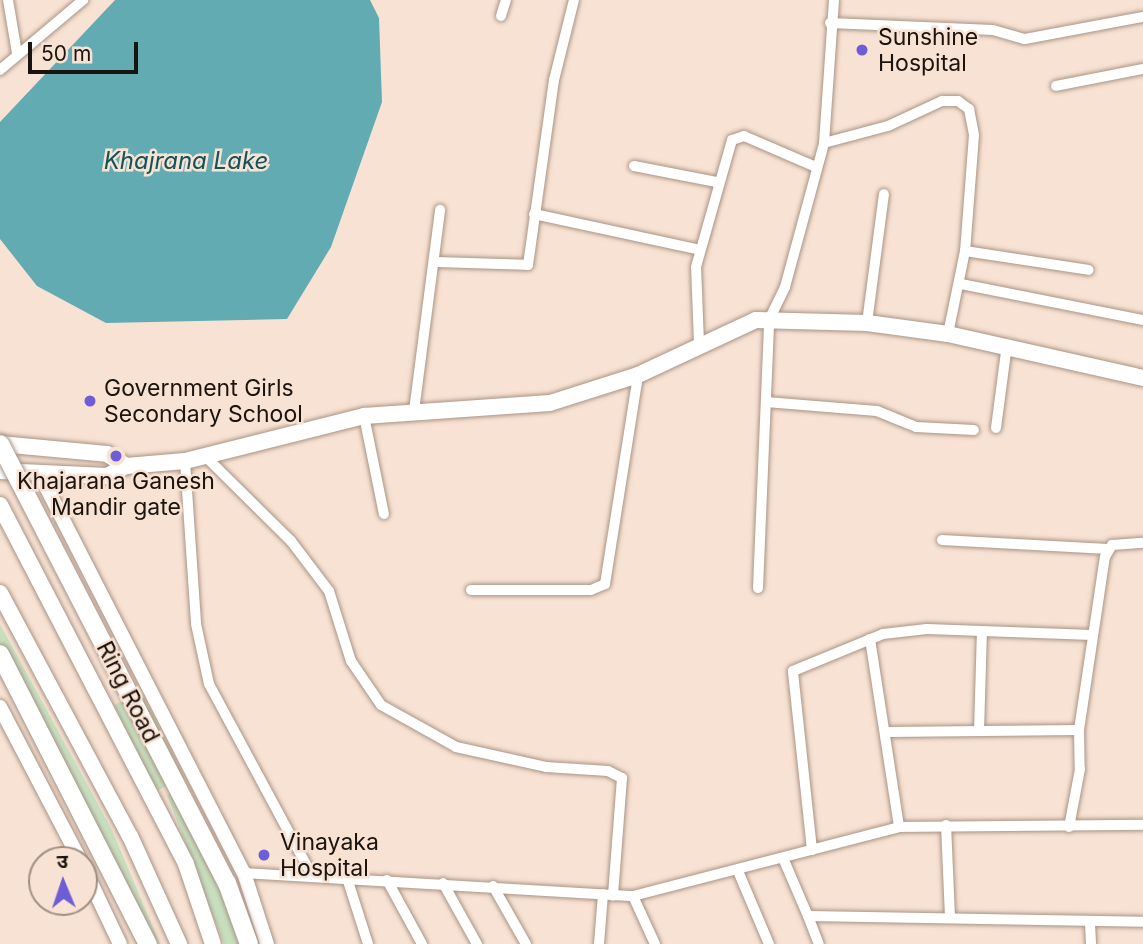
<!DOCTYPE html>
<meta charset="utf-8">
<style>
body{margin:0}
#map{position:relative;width:1143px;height:944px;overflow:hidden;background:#f8e2d3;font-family:Inter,"Noto Sans Devanagari",sans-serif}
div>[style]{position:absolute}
.green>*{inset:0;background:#c7dfbf}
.water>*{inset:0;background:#62abb3}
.roads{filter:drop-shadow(0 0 2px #a89486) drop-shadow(0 0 2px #a89486)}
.minor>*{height:10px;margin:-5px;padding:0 5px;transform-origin:5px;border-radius:5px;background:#fff}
.tertiary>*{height:14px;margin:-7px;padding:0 7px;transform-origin:7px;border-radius:7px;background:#fff}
.secondary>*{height:16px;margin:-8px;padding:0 8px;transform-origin:8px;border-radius:8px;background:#fff}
.primary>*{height:18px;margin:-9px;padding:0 9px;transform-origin:9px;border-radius:9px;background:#fff}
.bridges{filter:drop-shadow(0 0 2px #a89486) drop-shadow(0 0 2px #a89486)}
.primary-bridge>*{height:18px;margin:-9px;padding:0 9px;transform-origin:9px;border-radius:9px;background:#fff}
.dots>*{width:19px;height:19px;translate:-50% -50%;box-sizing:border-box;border:4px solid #f8e2d3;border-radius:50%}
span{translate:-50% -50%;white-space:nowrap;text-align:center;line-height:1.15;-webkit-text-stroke:5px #f8e2d3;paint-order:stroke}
.poi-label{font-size:23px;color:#1b130e}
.left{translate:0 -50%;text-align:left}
.street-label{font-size:23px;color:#1b130e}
.water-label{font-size:24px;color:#13535a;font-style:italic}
.north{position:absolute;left:28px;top:846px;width:70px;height:70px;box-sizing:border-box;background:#f8e2d3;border:2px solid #a08f84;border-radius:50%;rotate:358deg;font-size:19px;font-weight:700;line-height:28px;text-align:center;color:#1b130e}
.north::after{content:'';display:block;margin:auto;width:24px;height:32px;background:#6f5dd7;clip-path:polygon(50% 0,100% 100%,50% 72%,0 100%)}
.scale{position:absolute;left:28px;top:42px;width:110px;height:32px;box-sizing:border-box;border:4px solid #1b130e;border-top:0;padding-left:9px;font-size:21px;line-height:24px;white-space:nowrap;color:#1b130e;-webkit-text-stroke:5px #f8e2d3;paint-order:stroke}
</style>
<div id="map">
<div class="green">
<div style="clip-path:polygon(0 624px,112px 830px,160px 944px,137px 944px,0 663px)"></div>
<div style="clip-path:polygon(141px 692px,184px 777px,156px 791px,114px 705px)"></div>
<div style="clip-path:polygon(187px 788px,254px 944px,224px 944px,167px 795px)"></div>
</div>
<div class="water">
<div style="clip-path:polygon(115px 0,370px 0,379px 18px,382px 102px,331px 247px,287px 319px,106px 323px,37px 286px,0 239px,0 122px)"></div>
</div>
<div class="roads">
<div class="minor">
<div style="left:8px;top:0;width:54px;rotate:80.4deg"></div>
<div style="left:501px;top:16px;width:17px;rotate:-73deg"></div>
<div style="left:830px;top:23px;width:163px;rotate:2.5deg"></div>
<div style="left:993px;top:30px;width:33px;rotate:16deg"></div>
<div style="left:1025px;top:39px;width:120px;rotate:-10.6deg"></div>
<div style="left:0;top:70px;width:109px;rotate:-40.1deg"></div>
<div style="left:1056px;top:86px;width:89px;rotate:-11.1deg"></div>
<div style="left:824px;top:143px;width:66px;rotate:-14.9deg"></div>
<div style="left:888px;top:126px;width:60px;rotate:-24.8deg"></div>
<div style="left:942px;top:101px;width:16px"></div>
<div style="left:958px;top:101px;width:14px;rotate:36deg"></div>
<div style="left:969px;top:109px;width:26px;rotate:79deg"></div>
<div style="left:974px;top:135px;width:116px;rotate:94.4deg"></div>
<div style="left:965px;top:251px;width:85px;rotate:101.6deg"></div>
<div style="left:634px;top:166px;width:84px;rotate:11deg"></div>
<div style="left:534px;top:214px;width:170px;rotate:12.2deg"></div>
<div style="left:965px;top:251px;width:125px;rotate:8.7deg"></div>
<div style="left:434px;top:262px;width:94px;rotate:1.8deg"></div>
<div style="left:528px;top:265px;width:187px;rotate:-82deg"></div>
<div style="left:554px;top:80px;width:82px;rotate:-76deg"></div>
<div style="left:961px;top:284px;width:186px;rotate:11.2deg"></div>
<div style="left:867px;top:323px;width:130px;rotate:-82.5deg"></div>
<div style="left:699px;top:344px;width:77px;rotate:-92.2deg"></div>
<div style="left:696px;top:267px;width:132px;rotate:-74.2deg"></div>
<div style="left:732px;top:140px;width:13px;rotate:-18deg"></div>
<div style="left:744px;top:136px;width:78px;rotate:23.3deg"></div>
<div style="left:766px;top:402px;width:111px;rotate:4.6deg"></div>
<div style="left:877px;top:411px;width:42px;rotate:22.3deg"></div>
<div style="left:916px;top:427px;width:58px;rotate:3deg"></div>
<div style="left:414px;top:411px;width:203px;rotate:-82.6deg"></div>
<div style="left:364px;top:416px;width:100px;rotate:78.5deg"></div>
<div style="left:996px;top:428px;width:84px;rotate:-82.5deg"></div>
<div style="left:206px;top:457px;width:120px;rotate:44.7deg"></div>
<div style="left:291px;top:541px;width:63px;rotate:52.8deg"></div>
<div style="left:329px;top:591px;width:73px;rotate:72.6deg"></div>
<div style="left:351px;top:661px;width:53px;rotate:55.7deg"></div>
<div style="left:381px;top:705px;width:86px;rotate:29.2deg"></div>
<div style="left:456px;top:747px;width:92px;rotate:12.5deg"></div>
<div style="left:546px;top:767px;width:62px;rotate:3.7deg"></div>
<div style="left:608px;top:771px;width:16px;rotate:27deg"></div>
<div style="left:622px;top:778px;width:118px;rotate:94.4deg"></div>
<div style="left:185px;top:461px;width:163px;rotate:86.1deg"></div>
<div style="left:196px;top:624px;width:61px;rotate:77.8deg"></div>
<div style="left:209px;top:684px;width:217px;rotate:61.7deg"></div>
<div style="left:942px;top:540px;width:166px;rotate:3.1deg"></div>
<div style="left:758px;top:588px;width:268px;rotate:-87.6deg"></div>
<div style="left:769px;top:320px;width:37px;rotate:-64deg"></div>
<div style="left:785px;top:287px;width:149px;rotate:-74.8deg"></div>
<div style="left:824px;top:143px;width:143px;rotate:-86deg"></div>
<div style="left:471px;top:590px;width:120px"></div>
<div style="left:591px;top:590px;width:15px;rotate:-23deg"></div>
<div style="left:605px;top:584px;width:212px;rotate:-81deg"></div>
<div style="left:870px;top:639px;width:190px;rotate:81.2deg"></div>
<div style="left:1079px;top:730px;width:175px;rotate:-81.5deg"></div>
<div style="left:1105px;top:557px;width:14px;rotate:-60deg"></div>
<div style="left:1112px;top:545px;width:31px;rotate:-4deg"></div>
<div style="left:979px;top:731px;width:100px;rotate:-88.3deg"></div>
<div style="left:887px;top:732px;width:192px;rotate:-0.6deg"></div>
<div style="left:1079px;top:730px;width:39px;rotate:89deg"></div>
<div style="left:1080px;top:769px;width:59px;rotate:100.7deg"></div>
<div style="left:946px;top:825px;width:92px;rotate:87.5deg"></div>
<div style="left:812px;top:850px;width:180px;rotate:-96.1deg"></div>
<div style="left:793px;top:671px;width:97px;rotate:-22.3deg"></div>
<div style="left:883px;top:634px;width:44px;rotate:-6.5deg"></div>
<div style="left:927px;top:629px;width:166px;rotate:2.1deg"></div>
<div style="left:783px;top:858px;width:63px;rotate:66.7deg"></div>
<div style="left:808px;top:916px;width:335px;rotate:1deg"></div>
<div style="left:738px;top:871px;width:79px;rotate:67deg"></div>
<div style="left:244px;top:873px;width:390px;rotate:3.4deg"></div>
<div style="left:633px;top:896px;width:275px;rotate:-14.5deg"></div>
<div style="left:899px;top:827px;width:244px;rotate:-0.5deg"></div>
<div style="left:347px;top:878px;width:69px;rotate:72.3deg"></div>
<div style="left:387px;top:880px;width:73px;rotate:61.3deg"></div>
<div style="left:443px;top:883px;width:70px;rotate:60.9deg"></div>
<div style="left:493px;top:886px;width:67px;rotate:60.4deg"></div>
<div style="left:633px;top:896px;width:53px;rotate:65.4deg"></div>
<div style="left:808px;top:916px;width:30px;rotate:69deg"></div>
<div style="left:1090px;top:924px;width:20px;rotate:87deg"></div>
<div style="left:599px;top:944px;width:50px;rotate:-85.4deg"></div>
</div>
<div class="tertiary">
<div style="left:39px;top:473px;width:449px;rotate:62.9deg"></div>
<div style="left:244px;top:873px;width:75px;rotate:72.1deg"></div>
<div style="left:0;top:707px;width:173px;rotate:62.4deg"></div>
<div style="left:84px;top:868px;width:84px;rotate:64.7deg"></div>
</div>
<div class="secondary">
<div style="left:0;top:444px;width:107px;rotate:5.3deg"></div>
<div style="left:107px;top:454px;width:22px;rotate:32deg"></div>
<div style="left:0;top:471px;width:107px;rotate:2.7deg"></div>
<div style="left:107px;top:476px;width:21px;rotate:-28deg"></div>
<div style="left:126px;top:466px;width:59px;rotate:-4.8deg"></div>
<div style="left:185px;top:461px;width:185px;rotate:-14.1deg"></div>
<div style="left:364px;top:416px;width:186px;rotate:-4deg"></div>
<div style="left:550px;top:403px;width:92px;rotate:-17.7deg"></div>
<div style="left:638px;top:375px;width:130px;rotate:-25deg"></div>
<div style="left:756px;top:320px;width:111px;rotate:1.5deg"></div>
<div style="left:867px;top:323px;width:82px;rotate:7.7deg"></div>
<div style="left:948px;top:334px;width:200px;rotate:12.7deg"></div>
<div style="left:0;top:505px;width:404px;rotate:62.6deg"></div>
<div style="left:186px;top:864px;width:84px;rotate:71.4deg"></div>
<div style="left:0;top:593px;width:276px;rotate:61.9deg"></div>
<div style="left:130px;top:836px;width:119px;rotate:65.6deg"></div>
</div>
<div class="primary">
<div style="left:0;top:654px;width:326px;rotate:63deg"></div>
</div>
</div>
<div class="bridges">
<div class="primary-bridge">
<div style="left:0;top:444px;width:494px;rotate:62.7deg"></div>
<div style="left:227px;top:883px;width:65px;rotate:70.2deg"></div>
</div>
</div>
<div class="dots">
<div style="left:862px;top:50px;background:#6f5dd7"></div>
<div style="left:90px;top:401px;background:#6f5dd7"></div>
<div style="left:116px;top:456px;background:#6f5dd7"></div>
<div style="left:264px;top:855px;background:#6f5dd7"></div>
</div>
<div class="poi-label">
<span class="left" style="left:878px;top:50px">Sunshine<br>Hospital</span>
<span class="left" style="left:104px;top:401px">Government Girls<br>Secondary School</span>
<span style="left:116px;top:494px">Khajarana Ganesh<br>Mandir gate</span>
<span class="left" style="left:280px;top:855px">Vinayaka<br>Hospital</span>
</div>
<div class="street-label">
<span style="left:128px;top:692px;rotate:63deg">Ring Road</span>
</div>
<div class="water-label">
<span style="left:186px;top:161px">Khajrana Lake</span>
</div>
<div class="north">उ</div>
<div class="scale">50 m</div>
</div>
